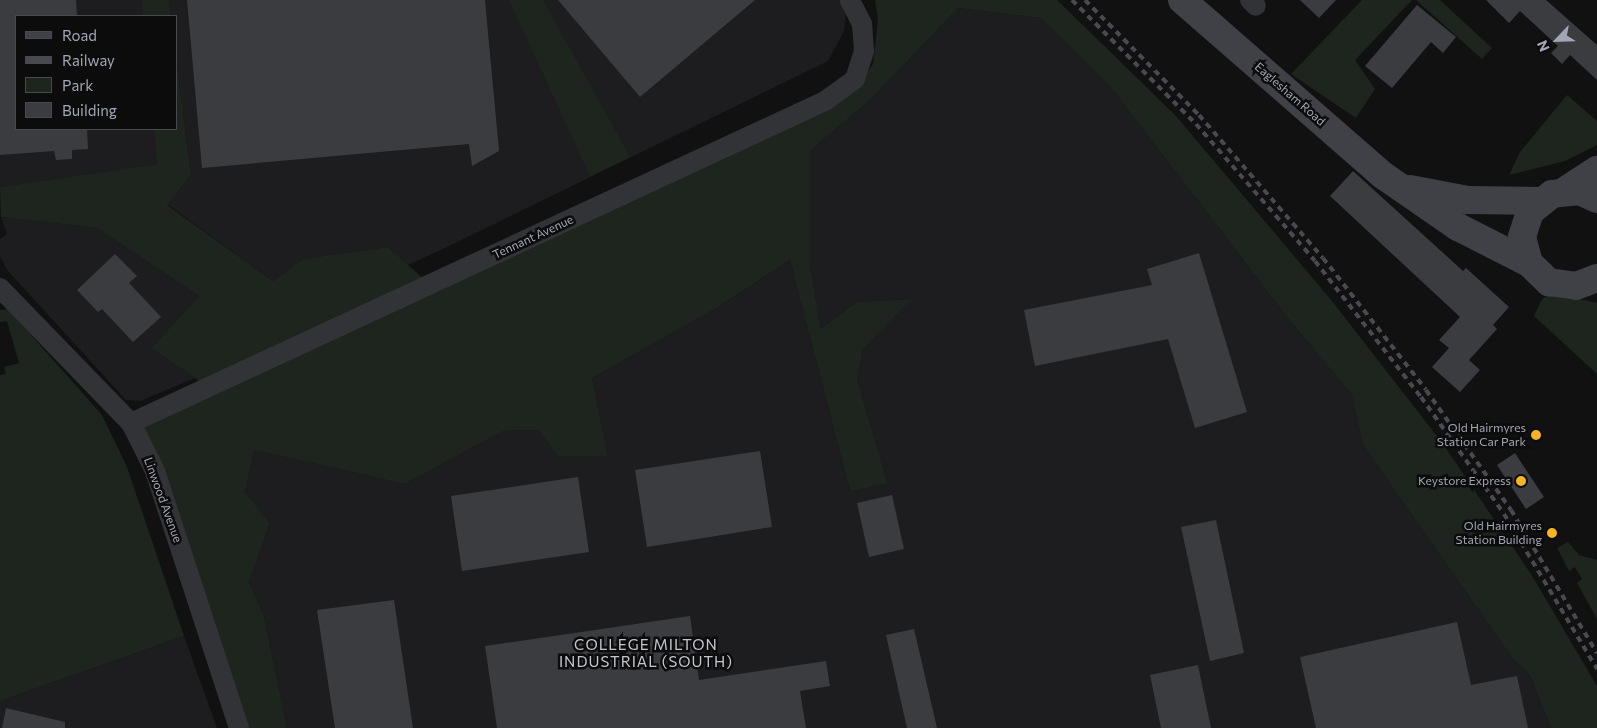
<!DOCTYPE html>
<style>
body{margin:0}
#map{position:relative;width:1597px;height:728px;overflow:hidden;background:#111112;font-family:Commissioner,sans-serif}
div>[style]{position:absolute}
.built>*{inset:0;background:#1d1d1f}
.green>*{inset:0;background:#1d251e}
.building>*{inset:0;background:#3b3c40}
.street>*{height:20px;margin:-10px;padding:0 10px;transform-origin:10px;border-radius:10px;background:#323337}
.secondary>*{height:28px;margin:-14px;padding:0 14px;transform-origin:14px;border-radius:14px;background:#404147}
.rail>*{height:4px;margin-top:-2px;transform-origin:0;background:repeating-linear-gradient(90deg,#494a50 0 6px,transparent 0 11px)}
.dots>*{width:14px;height:14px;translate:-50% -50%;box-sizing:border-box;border:2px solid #0c0c0d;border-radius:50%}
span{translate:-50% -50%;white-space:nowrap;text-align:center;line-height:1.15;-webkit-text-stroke:5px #0c0c0d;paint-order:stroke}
.street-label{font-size:12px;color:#a2a7b4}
.poi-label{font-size:12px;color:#a2a7b4}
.right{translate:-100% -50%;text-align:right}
.quarter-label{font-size:15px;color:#c3c6cf;letter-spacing:1px}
.legend{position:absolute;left:15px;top:15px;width:162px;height:115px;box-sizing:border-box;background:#0c0c0d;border:1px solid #484a50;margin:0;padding:6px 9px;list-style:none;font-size:15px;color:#a2a7b4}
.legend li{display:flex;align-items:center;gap:10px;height:25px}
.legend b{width:25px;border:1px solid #484a50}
.north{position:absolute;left:1532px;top:15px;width:50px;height:50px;-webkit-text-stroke:4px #0c0c0d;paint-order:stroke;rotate:246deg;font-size:14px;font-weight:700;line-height:20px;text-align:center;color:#a2a7b4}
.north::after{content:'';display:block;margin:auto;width:18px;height:22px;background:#a2a7b4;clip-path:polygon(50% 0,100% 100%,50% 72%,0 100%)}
</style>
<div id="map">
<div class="built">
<div style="clip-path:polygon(0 0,141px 0,143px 16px,16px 16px,16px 129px,154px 129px,158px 164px,0 187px)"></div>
<div style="clip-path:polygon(169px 0,839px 0,846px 13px,844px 31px,828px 61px,447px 247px,408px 265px,388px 247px,302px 259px,273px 281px,167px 204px,191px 175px,176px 56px,176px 16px,171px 16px)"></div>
<div style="clip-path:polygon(958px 8px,1042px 18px,1109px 85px,1287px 317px,1353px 394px,1363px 445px,1513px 659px,1530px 675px,1551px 728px,287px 728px,264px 616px,249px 582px,270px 523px,245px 492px,254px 450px,405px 484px,503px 431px,539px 430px,608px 456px,592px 378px,715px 309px,790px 260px,850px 491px,888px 484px,857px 379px,863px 349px,911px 299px,856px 302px,821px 329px,810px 266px,810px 151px,872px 98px)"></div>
<div style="clip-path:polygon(1px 217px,97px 228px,199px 296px,151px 348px,195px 378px,140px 401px,126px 400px,8px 271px,0 257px,0 239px,7px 234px)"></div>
<div style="clip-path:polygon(184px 636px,217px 728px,0 728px,0 701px)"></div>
</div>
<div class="green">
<div style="clip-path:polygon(141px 0,169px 0,171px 16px,143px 16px)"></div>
<div style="clip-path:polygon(509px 0,543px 0,630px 157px,590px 176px)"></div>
<div style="clip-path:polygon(875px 0,1057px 0,1176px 116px,1332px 301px,1443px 444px,1531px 574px,1597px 686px,1597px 728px,1551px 728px,1530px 675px,1513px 659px,1363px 445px,1352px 394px,1287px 317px,1109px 85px,1041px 18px,958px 8px,872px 98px,810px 151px,810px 266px,821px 329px,856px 302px,912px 299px,863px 349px,857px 379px,888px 484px,850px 491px,790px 260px,715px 309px,592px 378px,608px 456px,558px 456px,539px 430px,503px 431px,405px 484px,254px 450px,245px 492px,270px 523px,249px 582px,264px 616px,287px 728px,239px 728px,131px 423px,208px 387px,151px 348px,199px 296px,97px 228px,1px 217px,0 187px,157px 164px,154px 129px,176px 129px,176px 56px,191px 175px,167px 205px,273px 281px,302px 259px,388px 247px,436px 290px,854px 92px,873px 64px,878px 19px)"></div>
<div style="clip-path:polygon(1362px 0,1412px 0,1355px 60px,1375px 89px,1356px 118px,1291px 74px)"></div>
<div style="clip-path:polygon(1416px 0,1440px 0,1492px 48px,1482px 59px)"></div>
<div style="clip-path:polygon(1567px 95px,1597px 121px,1597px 145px,1565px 161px,1509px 175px,1520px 152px)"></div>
<div style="clip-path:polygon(1553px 293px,1597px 303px,1597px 374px,1534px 316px,1542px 299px)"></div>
<div style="clip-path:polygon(8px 309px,102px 415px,127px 467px,184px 636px,0 701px,0 375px,6px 374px,4px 367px,19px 363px,7px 321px,0 322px,0 310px)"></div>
<div style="clip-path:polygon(1568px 542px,1579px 555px,1597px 560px,1597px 619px,1577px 583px,1582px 579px,1575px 567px,1569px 571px,1557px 548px)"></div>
</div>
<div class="building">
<div style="clip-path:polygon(0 0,76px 0,77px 16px,16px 16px,16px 129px,87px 129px,88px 149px,72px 150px,72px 159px,56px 160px,54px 151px,0 155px)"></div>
<div style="clip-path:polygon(187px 0,485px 0,499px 151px,472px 166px,469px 144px,202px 168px)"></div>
<div style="clip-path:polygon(558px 0,755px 0,640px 97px)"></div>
<div style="clip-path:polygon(1300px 0,1336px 0,1319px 18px)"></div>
<div style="clip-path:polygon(1486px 0,1546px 0,1597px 45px,1597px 80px,1570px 55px,1562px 64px,1551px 53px,1558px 46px,1520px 11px,1509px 23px)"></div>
<div style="clip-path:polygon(1417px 5px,1456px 37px,1443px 53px,1431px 42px,1392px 88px,1365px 66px)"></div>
<div style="clip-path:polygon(1353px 171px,1463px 271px,1466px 268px,1509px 307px,1493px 325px,1497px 329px,1469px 360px,1480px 370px,1460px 392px,1432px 367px,1449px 348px,1439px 340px,1460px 317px,1330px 196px)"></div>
<div style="clip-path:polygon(1199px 253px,1247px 412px,1195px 428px,1168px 339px,1035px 366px,1024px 310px,1152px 285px,1147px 269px)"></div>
<div style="clip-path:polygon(115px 254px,137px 276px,129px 283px,161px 317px,133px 342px,102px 309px,98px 312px,77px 290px)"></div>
<div style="clip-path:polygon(760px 451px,772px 527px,647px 547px,635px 470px)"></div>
<div style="clip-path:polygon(1515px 453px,1544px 497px,1526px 509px,1497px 465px)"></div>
<div style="clip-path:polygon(578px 477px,589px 552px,462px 571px,451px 496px)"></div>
<div style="clip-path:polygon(892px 495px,904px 549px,869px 557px,857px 503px)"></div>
<div style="clip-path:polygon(1216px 520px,1244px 653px,1210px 661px,1181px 527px)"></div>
<div style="clip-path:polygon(394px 600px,413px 728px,335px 728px,317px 610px)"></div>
<div style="clip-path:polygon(690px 616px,699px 680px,826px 661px,830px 686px,800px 691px,806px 728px,497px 728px,485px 646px)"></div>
<div style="clip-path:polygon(1457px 622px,1471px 685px,1517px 676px,1528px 728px,1316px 728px,1300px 657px)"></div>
<div style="clip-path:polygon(914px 629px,937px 728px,907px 728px,886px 635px)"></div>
<div style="clip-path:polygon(1198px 665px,1211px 728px,1161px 728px,1150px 675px)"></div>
<div style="clip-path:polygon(6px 708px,65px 722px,65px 728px,2px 728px)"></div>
</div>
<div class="street">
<div style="left:1250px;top:0;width:8px;rotate:45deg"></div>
<div style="left:0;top:288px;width:188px;rotate:45.9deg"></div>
<div style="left:131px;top:423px;width:54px;rotate:63.4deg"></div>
<div style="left:155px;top:471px;width:270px;rotate:71.9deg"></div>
<div style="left:131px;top:423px;width:765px;rotate:-24.89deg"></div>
<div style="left:825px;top:101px;width:37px;rotate:-36deg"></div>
<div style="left:855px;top:79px;width:29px;rotate:-72deg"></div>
<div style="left:864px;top:51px;width:27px;rotate:-94deg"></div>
<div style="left:862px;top:24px;width:27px;rotate:-117deg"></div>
</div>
<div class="secondary">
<div style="left:1182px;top:0;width:268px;rotate:41.1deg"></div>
<div style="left:1384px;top:176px;width:90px;rotate:34.6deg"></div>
<div style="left:1458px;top:227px;width:80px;rotate:26.9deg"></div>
<div style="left:1410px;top:189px;width:59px;rotate:10.7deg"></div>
<div style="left:1468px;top:200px;width:72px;rotate:0.8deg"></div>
<div style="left:1566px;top:190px;width:37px;rotate:-33deg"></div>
<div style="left:1597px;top:199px;width:19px;rotate:-155deg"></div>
<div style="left:1580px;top:191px;width:28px;rotate:174deg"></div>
<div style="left:1552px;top:194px;width:28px;rotate:141deg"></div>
<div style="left:1530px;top:212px;width:26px;rotate:108deg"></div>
<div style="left:1522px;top:237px;width:27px;rotate:75deg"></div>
<div style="left:1529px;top:263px;width:28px;rotate:44deg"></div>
<div style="left:1549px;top:282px;width:27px;rotate:8deg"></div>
<div style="left:1576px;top:286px;width:22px;rotate:-21deg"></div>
</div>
<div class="rail">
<div style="left:1072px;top:0;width:175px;rotate:45deg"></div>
<div style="left:1196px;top:124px;width:181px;rotate:49deg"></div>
<div style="left:1315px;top:261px;width:172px;rotate:52.1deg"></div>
<div style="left:1421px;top:397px;width:143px;rotate:54.6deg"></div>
<div style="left:1504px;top:514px;width:181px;rotate:59deg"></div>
<div style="left:1085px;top:0;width:162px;rotate:45.3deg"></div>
<div style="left:1199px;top:115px;width:189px;rotate:49.1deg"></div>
<div style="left:1323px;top:258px;width:167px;rotate:52deg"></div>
<div style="left:1426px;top:390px;width:147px;rotate:54.7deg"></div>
<div style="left:1511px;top:510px;width:167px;rotate:59deg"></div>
</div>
<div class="dots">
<div style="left:1536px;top:435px;background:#f6b425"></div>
<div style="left:1521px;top:481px;background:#f6b425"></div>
<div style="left:1552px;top:533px;background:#f6b425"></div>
</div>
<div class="street-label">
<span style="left:1290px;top:94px;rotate:41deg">Eaglesham Road</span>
<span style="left:533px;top:237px;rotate:-25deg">Tennant Avenue</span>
<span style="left:163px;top:500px;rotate:70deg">Linwood Avenue</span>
</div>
<div class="poi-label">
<span class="right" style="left:1526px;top:435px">Old Hairmyres<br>Station Car Park</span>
<span class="right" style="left:1511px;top:481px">Keystore Express</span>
<span class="right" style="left:1542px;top:533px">Old Hairmyres<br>Station Building</span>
</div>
<div class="quarter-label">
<span style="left:646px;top:653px">COLLEGE MILTON<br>INDUSTRIAL (SOUTH)</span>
</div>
<ul class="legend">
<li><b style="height:6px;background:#404147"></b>Road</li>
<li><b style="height:6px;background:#494a50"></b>Railway</li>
<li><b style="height:14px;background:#1d251e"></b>Park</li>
<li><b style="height:14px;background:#3b3c40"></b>Building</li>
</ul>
<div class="north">N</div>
</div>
